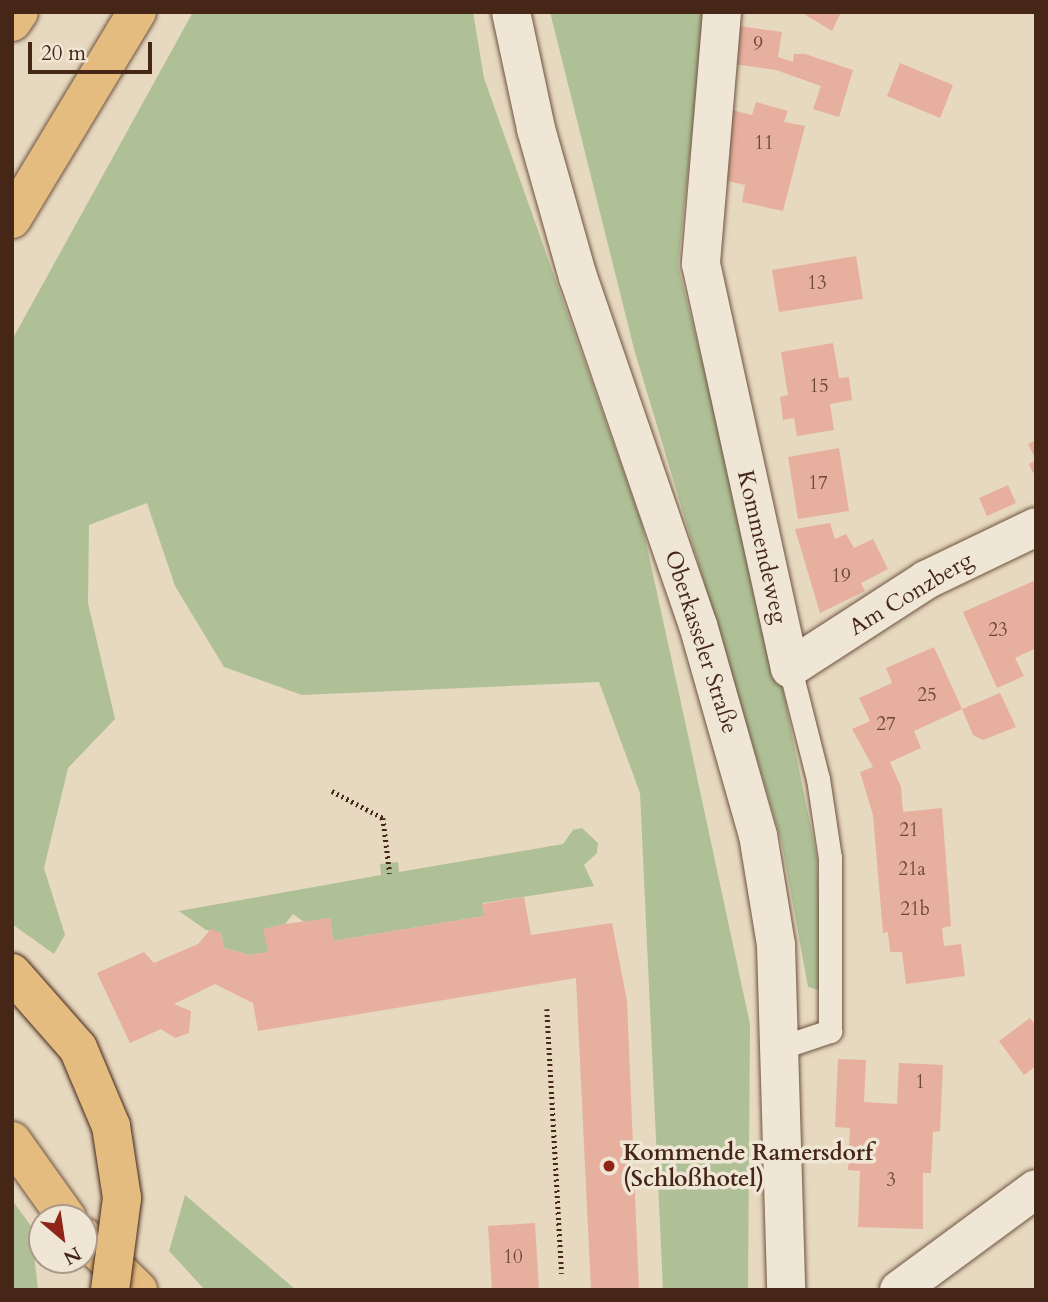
<!DOCTYPE html>
<meta charset="utf-8">
<style>
body{margin:0}
#map{position:relative;width:1048px;height:1302px;overflow:hidden;background:#e7d9bf;font-family:Cardo,serif}
div>[style]{position:absolute}
.green>*{inset:0;background:#afc096}
.building>*{inset:0;background:#e6af9e}
.path>*{height:4.5px;margin-top:-2.25px;transform-origin:0;background:repeating-linear-gradient(90deg,#452617 0 2px,transparent 0 5.5px)}
.roads{filter:drop-shadow(0 0 2px #6e5341) drop-shadow(0 0 2px #6e5341)}
.lane>*{height:23px;margin:-11.5px;padding:0 11.5px;transform-origin:11.5px;border-radius:11.5px;background:#efe6d5}
.street>*{height:38px;margin:-19px;padding:0 19px;transform-origin:19px;border-radius:19px;background:#efe6d5}
.secondary>*{height:38px;margin:-19px;padding:0 19px;transform-origin:19px;border-radius:19px;background:#efe6d5}
.highway>*{height:38px;margin:-19px;padding:0 19px;transform-origin:19px;border-radius:19px;background:#e4bc80}
.bridges{filter:drop-shadow(0 0 2px #452617) drop-shadow(0 0 2px #452617)}
.highway-bridge>*{height:38px;margin:-19px;padding:0 19px;transform-origin:19px;border-radius:19px;background:#e4bc80}
.dots>*{width:19px;height:19px;translate:-50% -50%;box-sizing:border-box;border:4px solid #efe6d5;border-radius:50%}
span{translate:-50% -50%;white-space:nowrap;text-align:center;line-height:1.15;-webkit-text-stroke:7px #efe6d5;paint-order:stroke}
.number-label{font-size:19px;color:#6d4839}
.number-label span{-webkit-text-stroke-width:0}
.street-label{font-size:23px;color:#452617}
.poi-label{font-size:23px;color:#452617;font-weight:700}
.left{translate:0 -50%;text-align:left}
.frame{position:absolute;inset:0;border:14px solid #452617;pointer-events:none}
.north{position:absolute;left:28px;top:1204px;width:70px;height:70px;box-sizing:border-box;background:#efe6d5;border:2px solid #ab9989;border-radius:50%;rotate:151deg;font-size:19px;font-weight:700;line-height:28px;text-align:center;color:#452617}
.north::after{content:'';display:block;margin:auto;width:24px;height:32px;background:#8f2418;clip-path:polygon(50% 0,100% 100%,50% 72%,0 100%)}
.scale{position:absolute;left:28px;top:42px;width:124px;height:32px;box-sizing:border-box;border:4px solid #452617;border-top:0;padding-left:9px;font-size:21px;line-height:24px;white-space:nowrap;color:#452617;-webkit-text-stroke:5px #efe6d5;paint-order:stroke}
</style>
<div id="map">
<div class="green">
<div style="clip-path:polygon(193px 12px,473px 12px,484px 78px,642px 524px,688px 735px,750px 1024px,748px 1290px,663px 1290px,640px 793px,599px 682px,302px 695px,224px 667px,175px 586px,147px 503px,89px 525px,88px 603px,115px 719px,68px 768px,44px 868px,65px 935px,54px 954px,12px 924px,12px 340px)"></div>
<div style="clip-path:polygon(550px 12px,705px 12px,678px 265px,780px 675px,817px 858px,822px 991px,808px 987px,781px 839px,634px 349px)"></div>
<div style="clip-path:polygon(582px 828px,598px 843px,597px 853px,584px 865px,594px 886px,483px 903px,484px 916px,333px 941px,330px 918px,304px 922px,293px 914px,285px 924px,264px 929px,268px 952px,250px 955px,224px 948px,221px 933px,206px 930px,179px 911px,381px 875px,380px 864px,398px 862px,399px 872px,563px 844px,573px 830px)"></div>
<div style="clip-path:polygon(185px 1195px,296px 1290px,205px 1290px,169px 1251px)"></div>
<div style="clip-path:polygon(12px 1200px,31px 1226px,38px 1290px,12px 1290px)"></div>
</div>
<div class="building">
<div style="clip-path:polygon(801px 12px,841px 12px,832px 31px)"></div>
<div style="clip-path:polygon(739px 26px,782px 32px,778px 57px,793px 62px,794px 54px,805px 54px,853px 70px,839px 117px,813px 109px,821px 86px,776px 70px,733px 64px)"></div>
<div style="clip-path:polygon(900px 63px,953px 85px,940px 118px,887px 96px)"></div>
<div style="clip-path:polygon(756px 102px,788px 111px,784px 122px,805px 126px,783px 211px,742px 202px,745px 185px,724px 180px,732px 110px,752px 115px)"></div>
<div style="clip-path:polygon(856px 256px,863px 299px,779px 312px,772px 270px)"></div>
<div style="clip-path:polygon(833px 343px,839px 378px,849px 377px,852px 400px,830px 404px,834px 430px,797px 436px,794px 418px,783px 420px,780px 397px,788px 395px,781px 352px)"></div>
<div style="clip-path:polygon(1036px 440px,1036px 471px,1033px 473px,1029px 464px,1036px 460px,1028px 444px)"></div>
<div style="clip-path:polygon(839px 448px,849px 511px,798px 519px,788px 457px)"></div>
<div style="clip-path:polygon(1008px 485px,1016px 503px,987px 516px,979px 498px)"></div>
<div style="clip-path:polygon(830px 523px,835px 539px,846px 534px,854px 548px,873px 539px,888px 569px,861px 583px,865px 591px,820px 613px,795px 529px)"></div>
<div style="clip-path:polygon(1036px 580px,1036px 648px,1015px 658px,1024px 676px,997px 688px,963px 612px)"></div>
<div style="clip-path:polygon(934px 647px,962px 709px,914px 731px,921px 748px,890px 762px,901px 787px,903px 812px,942px 808px,951px 926px,942px 928px,944px 946px,961px 944px,965px 976px,906px 984px,902px 952px,890px 952px,888px 932px,883px 933px,873px 815px,860px 772px,873px 767px,852px 729px,870px 721px,859px 698px,892px 683px,886px 668px)"></div>
<div style="clip-path:polygon(1000px 693px,1016px 727px,983px 740px,973px 735px,962px 709px)"></div>
<div style="clip-path:polygon(524px 897px,531px 935px,612px 923px,627px 1001px,639px 1290px,591px 1290px,576px 978px,258px 1031px,253px 1003px,215px 984px,174px 1004px,191px 1011px,189px 1033px,175px 1038px,161px 1029px,130px 1043px,97px 973px,144px 952px,154px 963px,198px 944px,211px 929px,221px 933px,224px 948px,250px 955px,268px 952px,263px 929px,285px 924px,330px 918px,333px 941px,484px 916px,482px 904px)"></div>
<div style="clip-path:polygon(1030px 1018px,1036px 1026px,1036px 1066px,1024px 1075px,999px 1041px)"></div>
<div style="clip-path:polygon(838px 1059px,866px 1060px,864px 1102px,897px 1104px,899px 1063px,943px 1065px,940px 1131px,933px 1132px,931px 1173px,923px 1173px,923px 1229px,858px 1227px,860px 1171px,848px 1170px,850px 1128px,835px 1127px)"></div>
<div style="clip-path:polygon(535px 1223px,539px 1290px,492px 1290px,488px 1226px)"></div>
</div>
<div class="path">
<div style="left:332px;top:791px;width:58px;rotate:27.9deg"></div>
<div style="left:383px;top:818px;width:56px;rotate:82.9deg"></div>
<div style="left:547px;top:1009px;width:265px;rotate:86.8deg"></div>
</div>
<div class="roads">
<div class="lane">
<div style="left:782px;top:1047px;width:51px;rotate:-18.4deg"></div>
<div style="left:830px;top:1031px;width:173px;rotate:-90deg"></div>
<div style="left:830px;top:858px;width:80px;rotate:-98.6deg"></div>
<div style="left:818px;top:779px;width:114px;rotate:-104.2deg"></div>
</div>
<div class="street">
<div style="left:722px;top:12px;width:253px;rotate:94.8deg"></div>
<div style="left:701px;top:264px;width:414px;rotate:77.6deg"></div>
<div style="left:790px;top:668px;width:162px;rotate:-32.9deg"></div>
<div style="left:926px;top:580px;width:122px;rotate:-25.7deg"></div>
<div style="left:899px;top:1290px;width:170px;rotate:-36.4deg"></div>
</div>
<div class="secondary">
<div style="left:511px;top:12px;width:120px;rotate:77.9deg"></div>
<div style="left:536px;top:129px;width:154px;rotate:74.2deg"></div>
<div style="left:578px;top:277px;width:368px;rotate:71deg"></div>
<div style="left:698px;top:625px;width:218px;rotate:74.1deg"></div>
<div style="left:758px;top:835px;width:111px;rotate:80.7deg"></div>
<div style="left:776px;top:945px;width:345px;rotate:88.3deg"></div>
</div>
<div class="highway">
<div style="left:12px;top:22px;width:12px;rotate:-55deg"></div>
<div style="left:12px;top:219px;width:242px;rotate:-58.9deg"></div>
<div style="left:12px;top:1141px;width:95px;rotate:54.5deg"></div>
<div style="left:84px;top:1237px;width:76px;rotate:44.5deg"></div>
</div>
</div>
<div class="bridges">
<div class="highway-bridge">
<div style="left:12px;top:973px;width:100px;rotate:48.7deg"></div>
<div style="left:78px;top:1048px;width:85px;rotate:67.1deg"></div>
<div style="left:111px;top:1126px;width:73px;rotate:81.3deg"></div>
<div style="left:122px;top:1198px;width:93px;rotate:97.4deg"></div>
</div>
</div>
<div class="dots">
<div style="left:609px;top:1166px;background:#8f2418"></div>
</div>
<div class="number-label">
<span style="left:758px;top:45px">9</span>
<span style="left:764px;top:144px">11</span>
<span style="left:817px;top:284px">13</span>
<span style="left:819px;top:387px">15</span>
<span style="left:818px;top:484px">17</span>
<span style="left:841px;top:577px">19</span>
<span style="left:998px;top:631px">23</span>
<span style="left:927px;top:696px">25</span>
<span style="left:886px;top:725px">27</span>
<span style="left:909px;top:831px">21</span>
<span style="left:912px;top:870px">21a</span>
<span style="left:915px;top:910px">21b</span>
<span style="left:920px;top:1083px">1</span>
<span style="left:891px;top:1181px">3</span>
<span style="left:513px;top:1258px">10</span>
</div>
<div class="street-label">
<span style="left:762px;top:547px;rotate:77deg">Kommendeweg</span>
<span style="left:911px;top:594px;rotate:-31deg">Am Conzberg</span>
<span style="left:701px;top:642px;rotate:72deg">Oberkasseler Straße</span>
</div>
<div class="poi-label">
<span class="left" style="left:623px;top:1166px">Kommende Ramersdorf<br>(Schloßhotel)</span>
</div>
<div class="frame"></div>
<div class="north">N</div>
<div class="scale">20 m</div>
</div>
